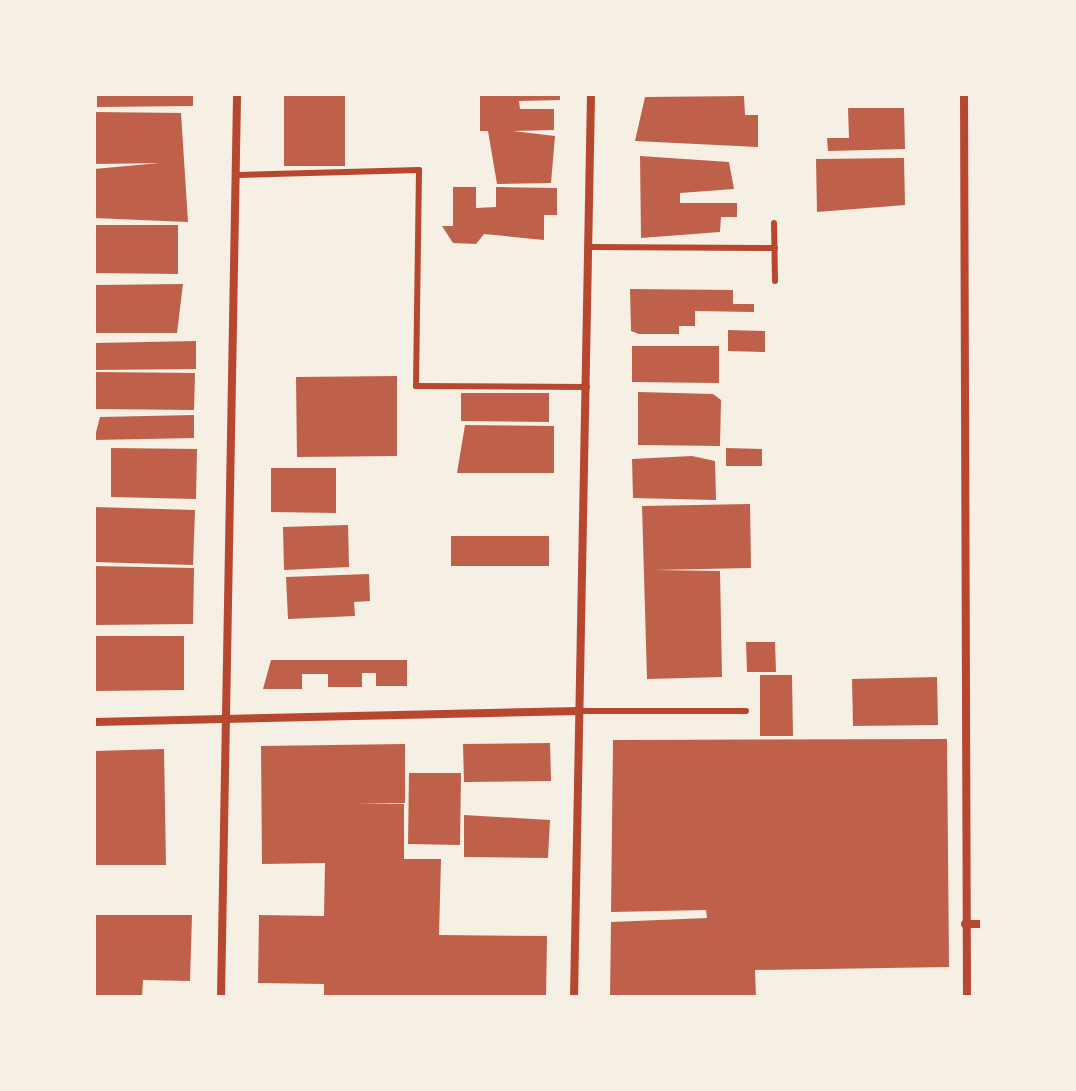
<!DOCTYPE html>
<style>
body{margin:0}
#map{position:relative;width:1076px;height:1091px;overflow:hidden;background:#f6efe4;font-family:"Open Sans",sans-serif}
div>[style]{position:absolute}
.building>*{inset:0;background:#bf614a}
.service>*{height:6px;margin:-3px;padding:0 3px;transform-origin:3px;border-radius:3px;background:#b5482f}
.minor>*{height:8px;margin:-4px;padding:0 4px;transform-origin:4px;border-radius:4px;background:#b5482f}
span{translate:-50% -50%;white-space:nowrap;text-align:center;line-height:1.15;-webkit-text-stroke:8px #f6efe4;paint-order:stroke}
.frame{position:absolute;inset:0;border:96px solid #f6efe4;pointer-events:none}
</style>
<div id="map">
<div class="building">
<div style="clip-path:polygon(97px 94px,193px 94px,193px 106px,97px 107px)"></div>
<div style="clip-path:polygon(284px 94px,345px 96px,345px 166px,284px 166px)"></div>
<div style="clip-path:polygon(480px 94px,560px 94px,560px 100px,519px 101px,520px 109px,554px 109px,554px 130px,513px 131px,555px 136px,551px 183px,497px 184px,488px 131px,480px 131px)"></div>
<div style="clip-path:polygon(744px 96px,745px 115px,758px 115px,758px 147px,635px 141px,645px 97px)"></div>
<div style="clip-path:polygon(848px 108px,904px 108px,905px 149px,828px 151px,827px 138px,849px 138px)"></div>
<div style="clip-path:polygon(94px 112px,181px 113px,188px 222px,94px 218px,94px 169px,160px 163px,94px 164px)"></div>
<div style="clip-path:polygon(640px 156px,729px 162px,734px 189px,680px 193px,680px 203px,737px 203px,737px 217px,721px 217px,720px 232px,641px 238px)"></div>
<div style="clip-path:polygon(904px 158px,905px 205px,817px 212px,816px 159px)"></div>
<div style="clip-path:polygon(453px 187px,476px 187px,476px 208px,496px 207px,496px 187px,557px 188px,557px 215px,544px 215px,544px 240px,484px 234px,476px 244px,453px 243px,442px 226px,453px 226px)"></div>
<div style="clip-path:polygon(94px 225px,178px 225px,178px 274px,94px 273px)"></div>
<div style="clip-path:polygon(183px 284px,177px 333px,94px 333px,94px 285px)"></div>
<div style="clip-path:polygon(630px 289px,733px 290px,733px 304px,754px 304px,754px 312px,695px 311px,695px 326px,679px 326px,679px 334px,639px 334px,631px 331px)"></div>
<div style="clip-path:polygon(728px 330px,765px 331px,765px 352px,728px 351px)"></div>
<div style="clip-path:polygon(196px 341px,196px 369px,95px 370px,95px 343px)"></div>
<div style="clip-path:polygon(632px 346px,719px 346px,719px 383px,632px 382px)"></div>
<div style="clip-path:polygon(94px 372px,195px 373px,194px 410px,94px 409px)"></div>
<div style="clip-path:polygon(397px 376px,397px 456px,297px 457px,296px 377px)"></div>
<div style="clip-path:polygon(638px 392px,713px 394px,721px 400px,720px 446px,638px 445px)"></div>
<div style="clip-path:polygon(461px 393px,549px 393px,549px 422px,461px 421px)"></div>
<div style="clip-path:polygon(194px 415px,194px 438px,94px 440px,100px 417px)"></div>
<div style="clip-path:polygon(465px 425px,554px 426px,554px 473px,457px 473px)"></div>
<div style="clip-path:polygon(111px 448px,197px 449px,196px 499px,111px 497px)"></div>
<div style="clip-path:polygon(726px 448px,762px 449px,762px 466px,726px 466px)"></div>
<div style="clip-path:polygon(692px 456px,715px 461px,716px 500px,633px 498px,632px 459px)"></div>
<div style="clip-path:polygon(271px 468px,336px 468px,336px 513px,271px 512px)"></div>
<div style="clip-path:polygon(750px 504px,751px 568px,654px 570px,720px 571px,722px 677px,647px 679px,642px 506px)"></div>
<div style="clip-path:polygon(94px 507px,195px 510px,193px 565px,94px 562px)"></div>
<div style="clip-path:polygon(348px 525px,349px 567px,284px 570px,283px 527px)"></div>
<div style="clip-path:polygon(451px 536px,549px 536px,549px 566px,451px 566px)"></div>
<div style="clip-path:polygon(94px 566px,194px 568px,193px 624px,94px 625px)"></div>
<div style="clip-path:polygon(369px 574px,370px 601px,354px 602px,355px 616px,288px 619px,286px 577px)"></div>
<div style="clip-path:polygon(94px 636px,184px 636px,184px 690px,94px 691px)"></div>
<div style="clip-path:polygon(746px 642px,775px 642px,776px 672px,747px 672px)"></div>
<div style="clip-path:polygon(271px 660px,407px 660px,407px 686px,376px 686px,376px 673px,362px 673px,362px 687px,328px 687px,328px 674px,302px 674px,302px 689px,263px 689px)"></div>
<div style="clip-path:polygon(760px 675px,792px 675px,793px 736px,760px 736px)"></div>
<div style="clip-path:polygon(937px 677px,938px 725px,853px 726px,852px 679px)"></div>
<div style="clip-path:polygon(947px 739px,949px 967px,755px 970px,756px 997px,610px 997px,611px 922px,707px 918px,706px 910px,611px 912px,613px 740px)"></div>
<div style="clip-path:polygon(550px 743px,551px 781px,464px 782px,463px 744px)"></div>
<div style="clip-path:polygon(405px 744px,405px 803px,355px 804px,404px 804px,404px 859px,441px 859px,439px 935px,547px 936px,546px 997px,324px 997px,324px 984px,258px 983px,259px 915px,324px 916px,325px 863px,262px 864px,261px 746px)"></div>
<div style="clip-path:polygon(164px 749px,166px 865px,94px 865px,94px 751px)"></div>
<div style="clip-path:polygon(409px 773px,461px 773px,460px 845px,408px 844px)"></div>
<div style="clip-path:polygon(464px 815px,550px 820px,548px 858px,464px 857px)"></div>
<div style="clip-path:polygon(94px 915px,192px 915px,190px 981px,143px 980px,142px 997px,94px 997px)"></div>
</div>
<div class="service">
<div style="left:238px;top:175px;width:181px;rotate:-1.6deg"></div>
<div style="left:419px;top:170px;width:216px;rotate:90.8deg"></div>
<div style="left:416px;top:386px;width:171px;rotate:0.3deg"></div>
<div style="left:774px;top:223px;width:58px;rotate:89deg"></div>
<div style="left:589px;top:247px;width:186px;rotate:0.3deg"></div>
<div style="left:580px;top:711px;width:166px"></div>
</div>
<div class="minor">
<div style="left:964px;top:94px;width:903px;rotate:89.81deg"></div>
<div style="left:94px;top:722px;width:486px;rotate:-1.3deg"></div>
<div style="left:965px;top:924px;width:17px"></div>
<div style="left:221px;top:997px;width:903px;rotate:-88.98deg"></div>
<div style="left:574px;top:997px;width:903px;rotate:-88.92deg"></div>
</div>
<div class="frame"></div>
</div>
